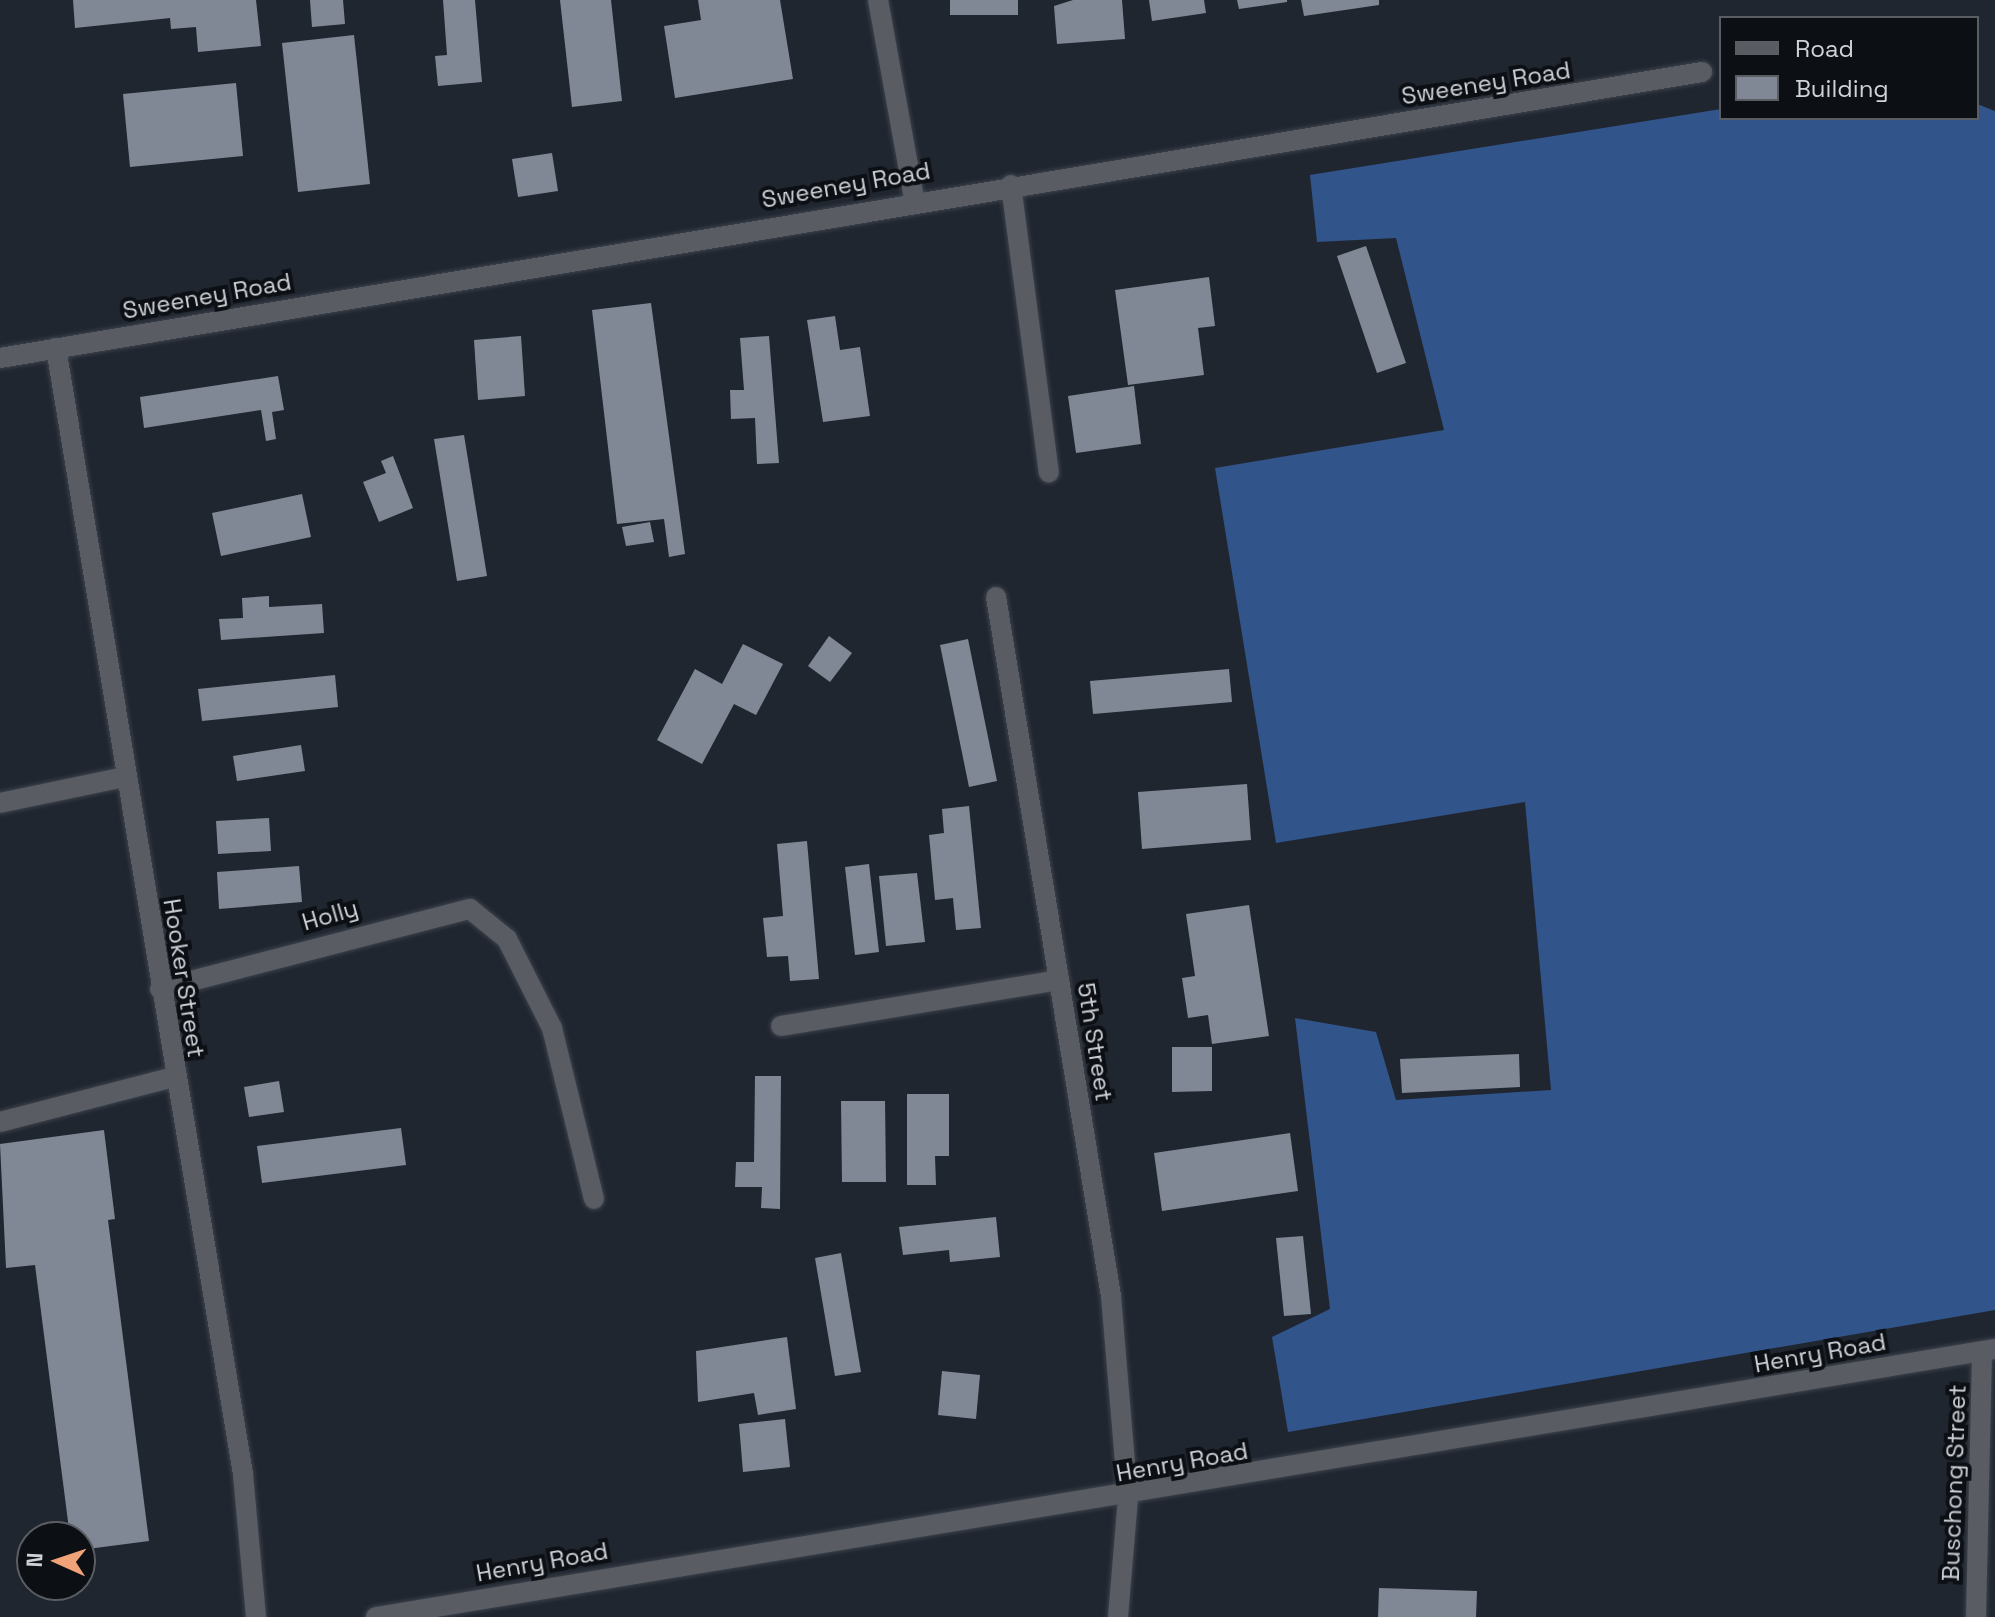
<!DOCTYPE html>
<style>
body{margin:0}
#map{position:relative;width:1995px;height:1617px;overflow:hidden;background:#202630;font-family:"Space Grotesk",sans-serif}
div>[style]{position:absolute}
.forest>*{inset:0;background:#31548b}
.building>*{inset:0;background:#818895}
.roads{filter:drop-shadow(0 0 2px #3c424b) drop-shadow(0 0 2px #3c424b)}
.minor>*{height:20px;margin:-10px;padding:0 10px;transform-origin:10px;border-radius:10px;background:#595c62}
span{translate:-50% -50%;white-space:nowrap;text-align:center;line-height:1.15;-webkit-text-stroke:8px #0c0f13;paint-order:stroke}
.street-label{font-size:24px;color:#ced2d9}
.legend{position:absolute;left:1719px;top:16px;width:260px;height:104px;box-sizing:border-box;background:#0c0f13;border:2px solid #5a5d62;margin:0;padding:10px 14px;list-style:none;font-size:24px;color:#ced2d9}
.legend li{display:flex;align-items:center;gap:16px;height:40px}
.legend b{width:40px;border:2px solid #5a5d62}
.north{position:absolute;left:16px;top:1521px;width:80px;height:80px;box-sizing:border-box;background:#0c0f13;border:2px solid #5a5d62;border-radius:50%;rotate:273deg;font-size:22px;font-weight:700;line-height:32px;text-align:center;color:#ced2d9}
.north::after{content:'';display:block;margin:auto;width:28px;height:36px;background:#f0a378;clip-path:polygon(50% 0,100% 100%,50% 72%,0 100%)}
</style>
<div id="map">
<div class="forest">
<div style="clip-path:polygon(1977px 104px,1995px 111px,1995px 1310px,1288px 1432px,1272px 1337px,1330px 1309px,1295px 1018px,1376px 1032px,1396px 1100px,1551px 1090px,1525px 802px,1276px 843px,1215px 468px,1444px 430px,1396px 238px,1317px 242px,1310px 175px,1721px 109px,1721px 118px,1977px 118px)"></div>
</div>
<div class="building">
<div style="clip-path:polygon(73px 0,256px 0,261px 46px,198px 52px,196px 27px,171px 29px,170px 18px,75px 28px)"></div>
<div style="clip-path:polygon(310px 0,343px 0,345px 24px,312px 27px)"></div>
<div style="clip-path:polygon(443px 0,475px 0,482px 82px,438px 86px,435px 56px,447px 55px)"></div>
<div style="clip-path:polygon(560px 0,611px 0,622px 101px,572px 107px)"></div>
<div style="clip-path:polygon(698px 0,780px 0,793px 79px,675px 98px,664px 26px,701px 20px)"></div>
<div style="clip-path:polygon(950px 0,1018px 0,1018px 15px,950px 15px)"></div>
<div style="clip-path:polygon(1073px 0,1122px 0,1125px 39px,1057px 44px,1054px 6px)"></div>
<div style="clip-path:polygon(1149px 0,1204px 0,1206px 13px,1152px 21px)"></div>
<div style="clip-path:polygon(1237px 0,1287px 0,1287px 2px,1239px 9px)"></div>
<div style="clip-path:polygon(1301px 0,1379px 0,1379px 5px,1304px 16px)"></div>
<div style="clip-path:polygon(354px 35px,370px 184px,298px 192px,282px 43px)"></div>
<div style="clip-path:polygon(236px 83px,243px 156px,130px 167px,123px 94px)"></div>
<div style="clip-path:polygon(552px 153px,558px 191px,518px 197px,512px 159px)"></div>
<div style="clip-path:polygon(1366px 246px,1406px 363px,1377px 373px,1337px 256px)"></div>
<div style="clip-path:polygon(1209px 277px,1215px 326px,1198px 328px,1204px 375px,1128px 385px,1115px 290px)"></div>
<div style="clip-path:polygon(651px 303px,685px 554px,669px 557px,664px 519px,617px 524px,592px 310px)"></div>
<div style="clip-path:polygon(835px 316px,840px 350px,860px 347px,870px 416px,823px 422px,807px 320px)"></div>
<div style="clip-path:polygon(521px 336px,525px 396px,478px 400px,474px 340px)"></div>
<div style="clip-path:polygon(769px 336px,779px 463px,757px 464px,755px 418px,731px 419px,730px 390px,744px 390px,740px 338px)"></div>
<div style="clip-path:polygon(278px 376px,284px 410px,272px 412px,276px 439px,266px 441px,261px 410px,144px 428px,140px 397px)"></div>
<div style="clip-path:polygon(1134px 386px,1141px 444px,1076px 453px,1068px 396px)"></div>
<div style="clip-path:polygon(464px 435px,487px 576px,457px 581px,434px 439px)"></div>
<div style="clip-path:polygon(393px 456px,413px 508px,379px 522px,363px 482px,386px 473px,381px 461px)"></div>
<div style="clip-path:polygon(302px 494px,311px 537px,221px 556px,212px 513px)"></div>
<div style="clip-path:polygon(650px 522px,654px 542px,626px 546px,622px 527px)"></div>
<div style="clip-path:polygon(269px 596px,269px 607px,322px 604px,324px 633px,221px 640px,219px 619px,243px 618px,242px 598px)"></div>
<div style="clip-path:polygon(829px 636px,852px 653px,830px 682px,808px 666px)"></div>
<div style="clip-path:polygon(968px 639px,997px 781px,969px 787px,940px 645px)"></div>
<div style="clip-path:polygon(743px 644px,783px 664px,756px 715px,734px 704px,702px 764px,657px 740px,695px 669px,722px 684px)"></div>
<div style="clip-path:polygon(1229px 669px,1232px 702px,1093px 714px,1090px 681px)"></div>
<div style="clip-path:polygon(335px 675px,338px 707px,202px 721px,198px 689px)"></div>
<div style="clip-path:polygon(301px 745px,305px 771px,237px 781px,233px 756px)"></div>
<div style="clip-path:polygon(1247px 784px,1251px 840px,1142px 849px,1138px 792px)"></div>
<div style="clip-path:polygon(969px 806px,981px 928px,956px 930px,953px 898px,935px 900px,929px 835px,944px 833px,942px 809px)"></div>
<div style="clip-path:polygon(269px 818px,271px 851px,218px 854px,216px 821px)"></div>
<div style="clip-path:polygon(807px 841px,819px 979px,790px 981px,788px 956px,767px 957px,763px 918px,783px 916px,777px 844px)"></div>
<div style="clip-path:polygon(869px 864px,879px 952px,855px 955px,845px 867px)"></div>
<div style="clip-path:polygon(299px 866px,302px 902px,219px 909px,217px 872px)"></div>
<div style="clip-path:polygon(917px 873px,925px 942px,886px 946px,879px 876px)"></div>
<div style="clip-path:polygon(1249px 905px,1269px 1036px,1212px 1044px,1208px 1015px,1188px 1018px,1182px 978px,1195px 976px,1186px 914px)"></div>
<div style="clip-path:polygon(1172px 1047px,1212px 1047px,1212px 1091px,1172px 1092px)"></div>
<div style="clip-path:polygon(1519px 1054px,1520px 1087px,1402px 1093px,1400px 1059px)"></div>
<div style="clip-path:polygon(755px 1076px,781px 1076px,780px 1209px,761px 1208px,762px 1187px,735px 1187px,736px 1162px,754px 1162px)"></div>
<div style="clip-path:polygon(279px 1081px,284px 1112px,249px 1117px,244px 1087px)"></div>
<div style="clip-path:polygon(907px 1094px,949px 1094px,949px 1156px,935px 1156px,936px 1185px,907px 1185px)"></div>
<div style="clip-path:polygon(841px 1101px,885px 1101px,886px 1182px,842px 1182px)"></div>
<div style="clip-path:polygon(401px 1128px,406px 1165px,262px 1183px,257px 1146px)"></div>
<div style="clip-path:polygon(104px 1130px,115px 1219px,108px 1220px,149px 1541px,80px 1550px,80px 1537px,70px 1537px,35px 1265px,6px 1268px,0 1144px)"></div>
<div style="clip-path:polygon(1290px 1133px,1298px 1191px,1162px 1211px,1154px 1153px)"></div>
<div style="clip-path:polygon(996px 1217px,1000px 1257px,950px 1262px,949px 1250px,903px 1255px,899px 1227px)"></div>
<div style="clip-path:polygon(1303px 1236px,1311px 1314px,1284px 1316px,1276px 1238px)"></div>
<div style="clip-path:polygon(841px 1253px,861px 1372px,835px 1376px,815px 1258px)"></div>
<div style="clip-path:polygon(787px 1337px,796px 1409px,758px 1415px,754px 1393px,698px 1402px,696px 1351px)"></div>
<div style="clip-path:polygon(942px 1371px,980px 1375px,976px 1419px,938px 1415px)"></div>
<div style="clip-path:polygon(785px 1419px,790px 1467px,743px 1472px,739px 1424px)"></div>
<div style="clip-path:polygon(1379px 1588px,1477px 1591px,1476px 1617px,1378px 1617px)"></div>
</div>
<div class="roads">
<div class="minor">
<div style="left:878px;top:0;width:202px;rotate:79.7deg"></div>
<div style="left:1011px;top:185px;width:290px;rotate:82.5deg"></div>
<div style="left:56px;top:348px;width:1141px;rotate:80.57deg"></div>
<div style="left:243px;top:1474px;width:144px;rotate:84.8deg"></div>
<div style="left:0;top:358px;width:1726px;rotate:-9.54deg"></div>
<div style="left:996px;top:597px;width:708px;rotate:80.66deg"></div>
<div style="left:1111px;top:1296px;width:203px;rotate:85.2deg"></div>
<div style="left:1128px;top:1498px;width:119px;rotate:94.8deg"></div>
<div style="left:0;top:803px;width:127px;rotate:-11.8deg"></div>
<div style="left:160px;top:989px;width:320px;rotate:-14.5deg"></div>
<div style="left:470px;top:909px;width:48px;rotate:39deg"></div>
<div style="left:507px;top:939px;width:100px;rotate:63.2deg"></div>
<div style="left:552px;top:1028px;width:176px;rotate:76.2deg"></div>
<div style="left:781px;top:1026px;width:282px;rotate:-9.4deg"></div>
<div style="left:0;top:1122px;width:180px;rotate:-14.5deg"></div>
<div style="left:376px;top:1617px;width:1641px;rotate:-9.4deg"></div>
<div style="left:1976px;top:1617px;width:266px;rotate:-88.7deg"></div>
</div>
</div>
<div class="street-label">
<span style="left:1486px;top:83px;rotate:-9deg">Sweeney Road</span>
<span style="left:846px;top:185px;rotate:-10deg">Sweeney Road</span>
<span style="left:207px;top:296px;rotate:-10deg">Sweeney Road</span>
<span style="left:330px;top:915px;rotate:-16deg">Holly</span>
<span style="left:184px;top:978px;rotate:81deg">Hooker Street</span>
<span style="left:1095px;top:1042px;rotate:81deg">5th Street</span>
<span style="left:1820px;top:1353px;rotate:-10deg">Henry Road</span>
<span style="left:1182px;top:1462px;rotate:-10deg">Henry Road</span>
<span style="left:1954px;top:1483px;rotate:-88deg">Buschong Street</span>
<span style="left:542px;top:1562px;rotate:-10deg">Henry Road</span>
</div>
<ul class="legend">
<li><b style="height:10px;background:#595c62"></b>Road</li>
<li><b style="height:22px;background:#818895"></b>Building</li>
</ul>
<div class="north">N</div>
</div>
